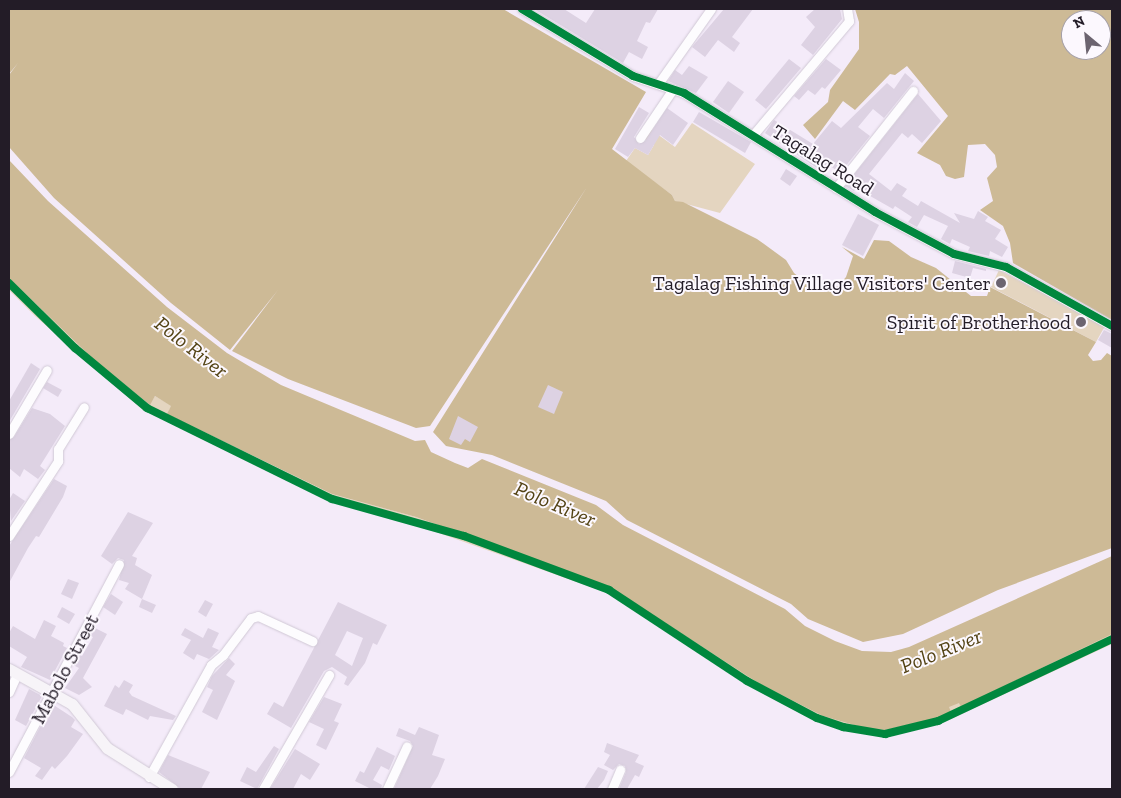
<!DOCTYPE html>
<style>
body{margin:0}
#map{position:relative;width:1121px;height:798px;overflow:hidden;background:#f4ebf9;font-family:"Zilla Slab",serif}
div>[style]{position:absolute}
.green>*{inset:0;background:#e4d5c0}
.water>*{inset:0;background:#cdba96}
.building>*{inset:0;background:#ddd2e3}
.roads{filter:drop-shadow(0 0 1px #d0c8d5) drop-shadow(0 0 1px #d0c8d5)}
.street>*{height:9px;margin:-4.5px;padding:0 4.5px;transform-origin:4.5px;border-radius:4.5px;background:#fdfcfe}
.secondary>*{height:11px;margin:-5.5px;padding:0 5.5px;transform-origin:5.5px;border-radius:5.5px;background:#f7f4f8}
.cycleway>*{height:8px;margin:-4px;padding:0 4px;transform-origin:4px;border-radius:4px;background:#00873e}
.dots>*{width:14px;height:14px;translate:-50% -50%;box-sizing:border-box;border:2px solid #fcf8fe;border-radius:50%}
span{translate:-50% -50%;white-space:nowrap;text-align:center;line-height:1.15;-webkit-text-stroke:4px #fcf8fe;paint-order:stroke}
.street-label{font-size:20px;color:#231c27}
.poi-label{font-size:20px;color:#231c27}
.right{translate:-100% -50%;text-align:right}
.water-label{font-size:21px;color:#534315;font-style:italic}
.frame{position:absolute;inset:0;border:10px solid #231c27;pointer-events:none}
.north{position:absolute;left:1061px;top:10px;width:50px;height:50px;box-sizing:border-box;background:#fcf8fe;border:1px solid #a5a0a8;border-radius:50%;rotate:332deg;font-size:14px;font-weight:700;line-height:20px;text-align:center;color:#231c27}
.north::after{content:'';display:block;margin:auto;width:18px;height:22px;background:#6c6470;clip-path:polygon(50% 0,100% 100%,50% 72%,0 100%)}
</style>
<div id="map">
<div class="green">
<div style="clip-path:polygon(692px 123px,755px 164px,720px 213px,675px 201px,672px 195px,626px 161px,635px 148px,648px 155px,654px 145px,643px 138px,649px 128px,675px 147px)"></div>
<div style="clip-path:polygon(999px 270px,1105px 326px,1096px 342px,991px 287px)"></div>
<div style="clip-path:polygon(9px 278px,90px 356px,149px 405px,155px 396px,172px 406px,169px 410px,196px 429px,332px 494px,416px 517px,611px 587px,691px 633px,760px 684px,824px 716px,868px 729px,885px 730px,1007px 682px,1011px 684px,1112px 631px,1112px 644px,940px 724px,887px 737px,829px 726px,752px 686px,605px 592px,405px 521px,330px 501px,143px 410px,35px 316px,9px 290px)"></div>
</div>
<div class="water">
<div style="clip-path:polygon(9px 9px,503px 9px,646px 92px,612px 149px,672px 195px,675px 201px,683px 202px,757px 239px,786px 260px,794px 273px,816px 291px,825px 292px,838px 286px,846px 277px,853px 256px,842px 247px,864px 259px,874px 240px,889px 241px,911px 257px,936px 268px,971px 296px,987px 296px,990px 287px,1096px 342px,1088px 355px,1093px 361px,1101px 360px,1107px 353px,1112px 356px,1112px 548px,998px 590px,903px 634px,863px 642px,808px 619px,791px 604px,627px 520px,606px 501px,492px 455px,446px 446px,433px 432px,587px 187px,430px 426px,416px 428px,288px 379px,232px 351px,278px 290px,230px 350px,171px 303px,54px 198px,9px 147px,9px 75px,18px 63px,9px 74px)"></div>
<div style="clip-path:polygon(evenodd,855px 9px,1112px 9px,1112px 320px,1013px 263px,1010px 243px,1003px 226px,980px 210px,993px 201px,987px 178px,997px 167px,995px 155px,985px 144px,968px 145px,964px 177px,955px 179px,946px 176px,940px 165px,917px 153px,948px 116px,907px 66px,895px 75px,890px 74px,855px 110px,843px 101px,815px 139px,803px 125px,828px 102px,830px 90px,859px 49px,859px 22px,855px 9px,1071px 20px,1101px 20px,1101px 50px,1071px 50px,1071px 20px)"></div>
<div style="clip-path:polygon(9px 160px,48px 201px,167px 307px,227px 353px,281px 385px,415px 441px,425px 440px,431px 452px,455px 463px,468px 468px,482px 459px,596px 505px,623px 525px,785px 609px,805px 626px,835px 641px,862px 651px,891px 652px,909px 647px,1112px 556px,1112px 634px,961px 707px,959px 703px,949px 707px,951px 712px,937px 718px,885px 730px,868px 729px,823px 716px,760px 684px,611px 588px,416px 517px,332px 494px,167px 414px,171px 406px,155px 396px,150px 405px,146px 402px,90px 356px,9px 278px)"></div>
</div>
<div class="building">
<div style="clip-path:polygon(534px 9px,564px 9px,586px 23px,595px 9px,658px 9px,650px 23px,646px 22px,637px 41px,648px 47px,642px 59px,629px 52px,623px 63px)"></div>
<div style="clip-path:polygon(724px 9px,753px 9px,732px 37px,740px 43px,734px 52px,718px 40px,705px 57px,692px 47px)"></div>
<div style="clip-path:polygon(815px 9px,840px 9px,842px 19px,813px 55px,801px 45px,815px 27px,806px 17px)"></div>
<div style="clip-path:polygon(789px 59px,801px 68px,766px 109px,755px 100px)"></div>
<div style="clip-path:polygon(826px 59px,841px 70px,825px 89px,822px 87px,815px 95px,808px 90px,799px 100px,794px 96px)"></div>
<div style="clip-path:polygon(689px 66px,708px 77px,696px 93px,668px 81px,675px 70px,682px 75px)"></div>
<div style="clip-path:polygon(905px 73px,914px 81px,884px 118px,873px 109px,858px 127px,870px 136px,840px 173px,829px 165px,823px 172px,765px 133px,774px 120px,813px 144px,832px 121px,841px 128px,887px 83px,894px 89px)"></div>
<div style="clip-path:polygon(728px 81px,744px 92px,729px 113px,713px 102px)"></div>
<div style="clip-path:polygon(918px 94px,941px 121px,922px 143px,912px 134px,908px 138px,902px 133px,869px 174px,891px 191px,897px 183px,907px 189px,902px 196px,918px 206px,921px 201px,960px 223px,954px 213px,974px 219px,978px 211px,988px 217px,985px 221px,1001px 230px,995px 239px,1008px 247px,1002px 257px,990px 251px,989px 256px,968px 251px,970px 247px,952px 239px,950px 244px,941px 239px,948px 226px,924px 215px,917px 227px,908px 222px,912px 217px,895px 206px,893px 209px,856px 188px,854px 191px,845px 186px)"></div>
<div style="clip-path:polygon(639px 107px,649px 113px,634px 137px,639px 144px,645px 141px,667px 108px,688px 123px,673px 145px,660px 135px,648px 155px,635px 148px,628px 157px,615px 149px)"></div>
<div style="clip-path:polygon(699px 112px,751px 142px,745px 153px,693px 122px)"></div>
<div style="clip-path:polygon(786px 169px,797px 176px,790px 186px,780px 179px)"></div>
<div style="clip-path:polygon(858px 214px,879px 225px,863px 256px,842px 245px)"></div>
<div style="clip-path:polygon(955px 261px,986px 269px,986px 271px,973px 268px,970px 278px,952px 273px)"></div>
<div style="clip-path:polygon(1104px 330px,1112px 334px,1112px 348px,1098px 340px)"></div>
<div style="clip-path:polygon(31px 363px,40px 369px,9px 422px,9px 401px)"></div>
<div style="clip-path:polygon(47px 382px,62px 390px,58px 397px,43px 388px)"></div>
<div style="clip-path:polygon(548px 385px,563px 392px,554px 414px,538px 407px)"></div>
<div style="clip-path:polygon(32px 408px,50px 414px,65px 426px,40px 466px,45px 470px,38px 479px,24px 469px,20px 477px,9px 468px,9px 440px,14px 437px)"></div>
<div style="clip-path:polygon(458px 416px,478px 427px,470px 442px,465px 439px,461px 445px,449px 439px)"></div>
<div style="clip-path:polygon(54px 479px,67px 486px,63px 497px,39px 537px,36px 536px,28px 548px,9px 583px,9px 546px)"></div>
<div style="clip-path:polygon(13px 493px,25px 501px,11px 521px,9px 500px)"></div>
<div style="clip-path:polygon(128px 512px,153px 523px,132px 556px,137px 558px,135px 565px,152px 575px,142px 599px,125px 589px,129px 583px,119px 580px,124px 560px,118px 558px,112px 564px,101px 556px)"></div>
<div style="clip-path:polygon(68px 579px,79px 583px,72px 599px,61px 594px)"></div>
<div style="clip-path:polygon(111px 594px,123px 602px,115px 615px,103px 607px)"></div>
<div style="clip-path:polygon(142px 599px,156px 605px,152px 613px,139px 607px)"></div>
<div style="clip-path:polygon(205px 600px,213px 604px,206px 617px,198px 612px)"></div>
<div style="clip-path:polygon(evenodd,338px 602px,387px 625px,377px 645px,373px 643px,365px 663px,348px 686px,344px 684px,347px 677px,332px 667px,324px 671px,291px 728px,267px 714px,274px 702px,283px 707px,338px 602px,347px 631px,363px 638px,352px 666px,335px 655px,347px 631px)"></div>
<div style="clip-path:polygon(62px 607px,75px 614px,69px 624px,57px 617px)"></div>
<div style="clip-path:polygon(44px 620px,56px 626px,51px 636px,64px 643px,63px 646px,67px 648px,50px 680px,21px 667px,27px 657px,9px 646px,9px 633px,13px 626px,35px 639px)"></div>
<div style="clip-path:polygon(93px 627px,107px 634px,83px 678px,92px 687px,79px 695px,65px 688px,79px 668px,73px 665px,78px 654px,82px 656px,93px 637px,89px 635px)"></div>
<div style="clip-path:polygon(185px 628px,203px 638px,208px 628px,219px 633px,212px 647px,219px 650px,209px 659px,197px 654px,194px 660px,183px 653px,191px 640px,181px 635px)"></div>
<div style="clip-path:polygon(229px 658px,235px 664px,226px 675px,235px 681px,217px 720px,202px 712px,213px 690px,207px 687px,212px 676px)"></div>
<div style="clip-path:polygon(124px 680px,133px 685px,129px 692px,132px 696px,176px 716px,173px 720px,150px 716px,148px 720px,126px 709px,123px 715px,104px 706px,115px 685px,119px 688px)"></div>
<div style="clip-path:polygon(29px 689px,42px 696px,26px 726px,15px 720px)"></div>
<div style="clip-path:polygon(324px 697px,342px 704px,334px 721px,339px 723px,326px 750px,316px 745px,324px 729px,309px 722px)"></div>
<div style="clip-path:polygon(52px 704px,72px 717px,75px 720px,71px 727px,83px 734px,67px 756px,55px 769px,52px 766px,42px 780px,35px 776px,41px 768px,24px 758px)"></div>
<div style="clip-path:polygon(419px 727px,439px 735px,432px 755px,445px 759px,438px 776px,430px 789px,394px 789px,413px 746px,410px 741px,396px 736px,399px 728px,415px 735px)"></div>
<div style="clip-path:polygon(607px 743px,639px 755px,635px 762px,644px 766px,639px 777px,635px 775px,627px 789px,619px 789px,626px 772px,625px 766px,619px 764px,613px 770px,604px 765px,610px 755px,604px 752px)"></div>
<div style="clip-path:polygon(274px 746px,279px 749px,257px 789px,240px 781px,247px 767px,256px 772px)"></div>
<div style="clip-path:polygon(377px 747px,395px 756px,389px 770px,381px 766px,373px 780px,382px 785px,381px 789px,371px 789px,355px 781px,360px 771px,364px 773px)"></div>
<div style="clip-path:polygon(295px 749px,320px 764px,310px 780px,301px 774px,293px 789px,270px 789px)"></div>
<div style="clip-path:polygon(168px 755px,210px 772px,201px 789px,181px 789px,159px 772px)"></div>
<div style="clip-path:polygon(598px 767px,608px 771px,604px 780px,597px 789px,584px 789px)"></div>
</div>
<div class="roads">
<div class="street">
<div style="left:522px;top:9px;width:130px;rotate:31.1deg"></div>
<div style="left:633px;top:76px;width:54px;rotate:18.4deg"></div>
<div style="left:684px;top:93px;width:225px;rotate:31.9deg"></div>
<div style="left:875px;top:212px;width:89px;rotate:28deg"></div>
<div style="left:954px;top:254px;width:54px;rotate:14deg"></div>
<div style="left:1006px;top:267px;width:121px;rotate:29.1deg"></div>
<div style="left:658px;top:84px;width:92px;rotate:-54.8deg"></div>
<div style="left:753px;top:135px;width:149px;rotate:-49.9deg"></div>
<div style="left:849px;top:21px;width:12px;rotate:-99deg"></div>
<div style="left:640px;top:138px;width:59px;rotate:-56deg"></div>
<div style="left:836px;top:188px;width:124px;rotate:-51.6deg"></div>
<div style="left:9px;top:434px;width:74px;rotate:-59.3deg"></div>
<div style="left:9px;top:536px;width:90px;rotate:-56.8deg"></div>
<div style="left:58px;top:461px;width:12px;rotate:-90deg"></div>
<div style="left:58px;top:449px;width:49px;rotate:-58.2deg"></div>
<div style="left:9px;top:692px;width:20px;rotate:-66deg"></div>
<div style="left:9px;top:772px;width:235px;rotate:-62.1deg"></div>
<div style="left:149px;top:777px;width:128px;rotate:-61deg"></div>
<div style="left:211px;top:665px;width:16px;rotate:-40deg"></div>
<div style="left:223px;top:655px;width:46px;rotate:-52.9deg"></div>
<div style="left:251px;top:618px;width:7px;rotate:-16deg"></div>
<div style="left:258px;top:616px;width:60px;rotate:24.8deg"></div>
<div style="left:263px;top:789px;width:132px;rotate:-59.9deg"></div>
<div style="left:387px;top:789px;width:47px;rotate:-65.1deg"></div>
<div style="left:612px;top:789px;width:21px;rotate:-67deg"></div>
</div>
<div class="secondary">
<div style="left:9px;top:669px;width:72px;rotate:29.1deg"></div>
<div style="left:72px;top:704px;width:56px;rotate:51.5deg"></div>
<div style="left:107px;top:748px;width:77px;rotate:32.2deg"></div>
</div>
</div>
<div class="cycleway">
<div style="left:522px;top:9px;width:130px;rotate:31.1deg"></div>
<div style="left:633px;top:76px;width:54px;rotate:18.4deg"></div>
<div style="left:684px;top:93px;width:225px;rotate:31.9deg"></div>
<div style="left:875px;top:212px;width:89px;rotate:28deg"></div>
<div style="left:954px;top:254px;width:54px;rotate:14deg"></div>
<div style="left:1006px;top:267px;width:121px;rotate:29.1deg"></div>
<div style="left:9px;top:283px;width:93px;rotate:44.6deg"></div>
<div style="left:75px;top:348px;width:94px;rotate:39.8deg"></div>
<div style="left:147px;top:408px;width:206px;rotate:26.2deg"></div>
<div style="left:332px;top:499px;width:137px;rotate:15.7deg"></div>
<div style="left:464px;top:536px;width:155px;rotate:20.4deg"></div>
<div style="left:609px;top:590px;width:165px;rotate:33.4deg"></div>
<div style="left:747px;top:681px;width:79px;rotate:27.9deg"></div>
<div style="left:817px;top:718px;width:28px;rotate:19deg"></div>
<div style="left:843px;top:727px;width:43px;rotate:9.5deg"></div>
<div style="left:885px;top:734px;width:55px;rotate:-13.8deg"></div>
<div style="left:938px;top:721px;width:192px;rotate:-25.2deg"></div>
</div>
<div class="dots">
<div style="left:1001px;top:283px;background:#6c6470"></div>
<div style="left:1081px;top:322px;background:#6c6470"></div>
</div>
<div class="street-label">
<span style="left:823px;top:160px;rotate:32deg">Tagalag Road</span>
<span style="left:65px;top:669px;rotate:-62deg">Mabolo Street</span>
</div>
<div class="poi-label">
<span class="right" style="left:991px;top:283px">Tagalag Fishing Village Visitors' Center</span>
<span class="right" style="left:1071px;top:322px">Spirit of Brotherhood</span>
</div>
<div class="water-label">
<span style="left:191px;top:347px;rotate:38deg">Polo River</span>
<span style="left:555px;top:504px;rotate:23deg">Polo River</span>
<span style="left:941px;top:651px;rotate:-22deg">Polo River</span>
</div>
<div class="frame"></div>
<div class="north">N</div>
</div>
